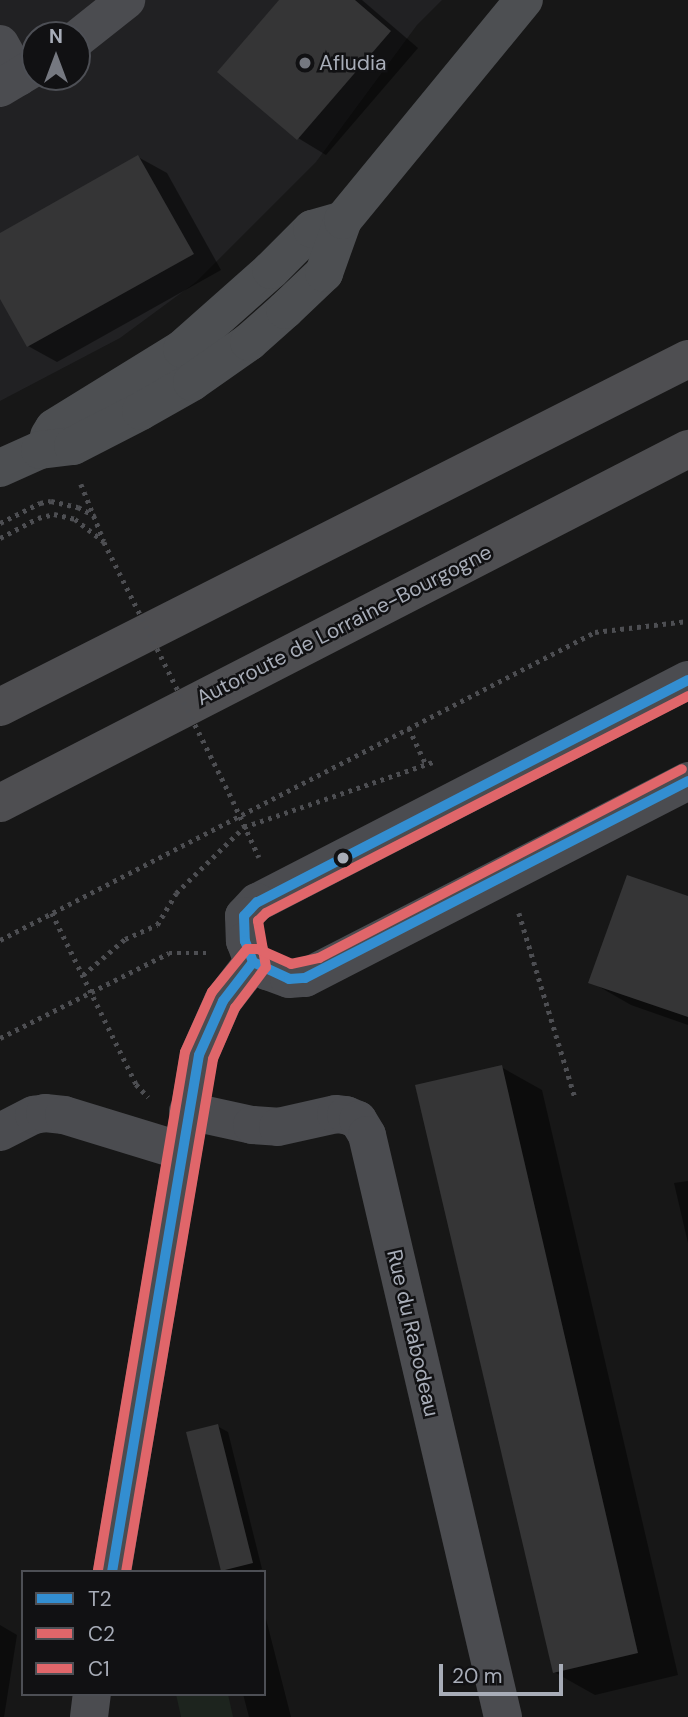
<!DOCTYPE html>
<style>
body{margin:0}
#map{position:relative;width:688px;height:1717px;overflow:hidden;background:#171717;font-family:"DM Sans",sans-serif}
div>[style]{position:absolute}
.built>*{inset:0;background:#212123}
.green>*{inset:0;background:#1d241e}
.shadow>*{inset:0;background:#0007}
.building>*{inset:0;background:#353536}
.path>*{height:4.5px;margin-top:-2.25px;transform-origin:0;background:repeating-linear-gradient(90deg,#4d4e52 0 3.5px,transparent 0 8.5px)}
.minor>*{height:38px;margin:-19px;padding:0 19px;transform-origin:19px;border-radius:19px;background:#4b4c50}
.major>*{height:38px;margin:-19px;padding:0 19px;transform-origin:19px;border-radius:19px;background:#4d4f52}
.highway>*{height:38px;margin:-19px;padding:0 19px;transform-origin:19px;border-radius:19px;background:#4e4e51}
.path-bridge>*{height:4.5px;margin-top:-2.25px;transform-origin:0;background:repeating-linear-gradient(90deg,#4d4e52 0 3.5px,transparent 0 8.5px)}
.bus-1>*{height:10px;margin:-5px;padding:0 5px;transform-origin:5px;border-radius:5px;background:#338ed1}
.bus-2>*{height:10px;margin:-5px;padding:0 5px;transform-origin:5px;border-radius:5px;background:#e0666a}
.bus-3>*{height:10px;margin:-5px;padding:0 5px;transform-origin:5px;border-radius:5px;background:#e0666a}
.dots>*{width:19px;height:19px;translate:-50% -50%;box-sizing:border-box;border:4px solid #111113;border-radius:50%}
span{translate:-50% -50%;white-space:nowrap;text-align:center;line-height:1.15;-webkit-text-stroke:5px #111113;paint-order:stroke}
.poi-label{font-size:21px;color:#a8adb8}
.left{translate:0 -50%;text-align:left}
.street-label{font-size:21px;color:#a8adb8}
.legend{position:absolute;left:21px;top:1570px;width:245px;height:126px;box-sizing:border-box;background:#111113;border:2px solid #4d4f55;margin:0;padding:9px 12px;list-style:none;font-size:21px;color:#a8adb8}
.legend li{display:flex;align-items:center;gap:14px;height:35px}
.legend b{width:35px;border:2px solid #4d4f55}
.north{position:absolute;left:21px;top:21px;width:70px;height:70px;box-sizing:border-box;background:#111113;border:2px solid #4d4f55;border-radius:50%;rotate:0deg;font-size:19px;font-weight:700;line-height:28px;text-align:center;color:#a8adb8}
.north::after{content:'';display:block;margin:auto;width:24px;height:32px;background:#757880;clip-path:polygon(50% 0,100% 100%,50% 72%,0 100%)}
.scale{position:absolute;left:439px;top:1664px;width:124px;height:32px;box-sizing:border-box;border:4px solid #a8adb8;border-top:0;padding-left:9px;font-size:21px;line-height:24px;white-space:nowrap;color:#a8adb8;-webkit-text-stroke:5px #111113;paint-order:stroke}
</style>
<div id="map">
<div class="built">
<div style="clip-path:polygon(evenodd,0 0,442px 0,417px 25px,316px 162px,196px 282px,120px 338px,0 401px,0 0,35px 35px,77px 35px,77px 77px,35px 77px,35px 35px)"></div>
</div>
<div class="green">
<div style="clip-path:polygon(176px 1694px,228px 1694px,233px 1717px,181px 1717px)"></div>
</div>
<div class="shadow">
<div style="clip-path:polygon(282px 0,362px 0,418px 48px,326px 155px,298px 138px)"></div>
<div style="clip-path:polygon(138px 157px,167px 173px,221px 270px,57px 362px,28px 346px,0 295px,0 235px)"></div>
<div style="clip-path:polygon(688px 898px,688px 1025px,631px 1005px,591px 982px)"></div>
<div style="clip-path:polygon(501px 1067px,542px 1090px,678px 1675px,595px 1695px,554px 1672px)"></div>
<div style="clip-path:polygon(688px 1181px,688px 1243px,674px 1183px)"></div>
<div style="clip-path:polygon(217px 1426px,228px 1432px,262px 1569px,251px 1572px,222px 1570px)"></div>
<div style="clip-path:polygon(264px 1611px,291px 1717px,249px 1717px,243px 1694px,264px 1694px)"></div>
<div style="clip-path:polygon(0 1625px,17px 1635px,4px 1717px,0 1717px)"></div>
</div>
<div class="building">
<div style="clip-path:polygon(279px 0,355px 0,391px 31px,297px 140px,217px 72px)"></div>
<div style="clip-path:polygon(138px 155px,194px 254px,27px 347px,0 299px,0 233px)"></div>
<div style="clip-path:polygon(627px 875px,688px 896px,688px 1017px,588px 983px)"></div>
<div style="clip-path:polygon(502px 1065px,638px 1653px,553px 1673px,415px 1085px)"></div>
<div style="clip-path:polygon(218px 1424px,253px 1563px,221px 1571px,186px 1432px)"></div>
</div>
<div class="path">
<div style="left:81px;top:484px;width:61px;rotate:68deg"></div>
<div style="left:0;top:523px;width:45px;rotate:-26.6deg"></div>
<div style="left:40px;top:503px;width:11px;rotate:-10deg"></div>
<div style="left:51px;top:501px;width:28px;rotate:13deg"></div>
<div style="left:78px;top:507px;width:19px;rotate:28deg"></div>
<div style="left:0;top:538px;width:43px;rotate:-27.8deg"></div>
<div style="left:38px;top:518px;width:16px;rotate:-14deg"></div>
<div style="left:54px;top:514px;width:22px;rotate:13deg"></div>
<div style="left:75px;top:519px;width:37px;rotate:38deg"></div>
<div style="left:409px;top:728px;width:40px;rotate:65deg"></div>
<div style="left:233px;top:801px;width:62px;rotate:65.1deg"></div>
<div style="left:52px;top:913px;width:191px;rotate:63.8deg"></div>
<div style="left:136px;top:1084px;width:18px;rotate:47deg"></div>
<div style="left:519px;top:913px;width:192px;rotate:73.1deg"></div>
<div style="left:0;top:940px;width:670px;rotate:-27.37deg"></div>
<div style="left:595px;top:632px;width:94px;rotate:-6.7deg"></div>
<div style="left:83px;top:975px;width:55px;rotate:-40.6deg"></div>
<div style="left:125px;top:939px;width:35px;rotate:-24deg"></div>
<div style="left:157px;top:925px;width:37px;rotate:-59deg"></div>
<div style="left:176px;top:893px;width:95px;rotate:-44.1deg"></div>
<div style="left:244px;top:827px;width:200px;rotate:-19deg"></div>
<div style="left:0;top:1038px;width:189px;rotate:-26.7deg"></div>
<div style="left:169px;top:953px;width:37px"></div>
</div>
<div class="minor">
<div style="left:77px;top:39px;width:63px;rotate:-38.5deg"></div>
<div style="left:0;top:44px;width:38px;rotate:61deg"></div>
<div style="left:0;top:88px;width:41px;rotate:-31deg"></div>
<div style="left:688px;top:680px;width:485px;rotate:152.7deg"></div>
<div style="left:257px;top:902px;width:19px;rotate:133deg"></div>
<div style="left:244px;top:916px;width:25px;rotate:88deg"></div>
<div style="left:245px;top:941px;width:22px;rotate:69deg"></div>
<div style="left:253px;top:962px;width:17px;rotate:33deg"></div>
<div style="left:267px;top:971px;width:23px;rotate:20deg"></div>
<div style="left:289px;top:979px;width:16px;rotate:-4deg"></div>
<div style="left:305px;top:978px;width:431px;rotate:-27.2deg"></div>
<div style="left:188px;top:1111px;width:66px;rotate:12.3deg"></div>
<div style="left:252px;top:1125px;width:26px;rotate:4deg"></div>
<div style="left:278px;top:1127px;width:59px;rotate:-12.6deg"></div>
<div style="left:336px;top:1114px;width:10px;rotate:6deg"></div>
<div style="left:346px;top:1115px;width:13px;rotate:23deg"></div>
<div style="left:358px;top:1120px;width:17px;rotate:59deg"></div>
<div style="left:367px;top:1135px;width:598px;rotate:76.85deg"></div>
<div style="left:0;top:1132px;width:38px;rotate:-27deg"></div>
<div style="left:34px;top:1115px;width:11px;rotate:-10deg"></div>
<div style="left:45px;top:1113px;width:19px;rotate:6deg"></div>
<div style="left:64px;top:1115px;width:123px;rotate:17deg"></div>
<div style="left:112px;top:1572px;width:524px;rotate:-80.45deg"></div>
<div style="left:199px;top:1055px;width:59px;rotate:-66deg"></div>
<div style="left:223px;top:1001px;width:49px;rotate:-52.4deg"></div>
<div style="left:89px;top:1717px;width:23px;rotate:-83deg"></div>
</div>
<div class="major">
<div style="left:49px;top:436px;width:9px;rotate:-58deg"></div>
<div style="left:54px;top:428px;width:150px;rotate:-31.7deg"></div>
<div style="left:182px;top:349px;width:119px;rotate:-41.6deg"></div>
<div style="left:271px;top:270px;width:58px;rotate:-45deg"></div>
<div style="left:312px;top:229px;width:32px;rotate:-16deg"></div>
<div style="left:0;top:468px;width:44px;rotate:-24.2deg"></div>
<div style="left:40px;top:450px;width:33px;rotate:-7deg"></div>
<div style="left:73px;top:446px;width:76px;rotate:-27.2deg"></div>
<div style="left:141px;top:411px;width:59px;rotate:-29.6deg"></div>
<div style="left:192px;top:382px;width:70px;rotate:-35.1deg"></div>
<div style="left:249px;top:342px;width:48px;rotate:-41.6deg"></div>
<div style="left:285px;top:310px;width:54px;rotate:-43.5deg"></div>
<div style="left:324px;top:273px;width:56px;rotate:-70.3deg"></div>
<div style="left:343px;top:220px;width:285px;rotate:-50.6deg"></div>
</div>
<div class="highway">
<div style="left:0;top:707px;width:771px;rotate:-26.83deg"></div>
<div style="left:0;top:803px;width:774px;rotate:-27.23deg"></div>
</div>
<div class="path-bridge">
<div style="left:104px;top:542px;width:289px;rotate:63.5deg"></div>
</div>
<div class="bus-1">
<div style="left:688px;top:680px;width:485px;rotate:152.7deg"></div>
<div style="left:257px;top:902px;width:19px;rotate:133deg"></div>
<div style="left:244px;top:916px;width:25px;rotate:88deg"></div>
<div style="left:245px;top:941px;width:22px;rotate:69deg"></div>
<div style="left:253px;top:962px;width:40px;rotate:25deg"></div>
<div style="left:289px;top:979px;width:16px;rotate:-4deg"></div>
<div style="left:305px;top:978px;width:431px;rotate:-27.2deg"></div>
<div style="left:112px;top:1572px;width:524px;rotate:-80.45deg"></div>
<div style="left:199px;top:1055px;width:59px;rotate:-66deg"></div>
<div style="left:223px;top:1001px;width:49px;rotate:-52.4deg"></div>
</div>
<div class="bus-2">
<div style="left:126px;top:1572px;width:520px;rotate:-80.37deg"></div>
<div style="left:213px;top:1059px;width:56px;rotate:-66.7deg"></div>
<div style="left:235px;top:1008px;width:51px;rotate:-52.9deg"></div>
<div style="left:266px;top:967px;width:47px;rotate:-99.9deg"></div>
<div style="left:258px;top:921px;width:11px;rotate:-45deg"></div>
<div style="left:266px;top:913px;width:475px;rotate:-27.2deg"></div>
</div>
<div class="bus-3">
<div style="left:98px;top:1570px;width:525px;rotate:-80.47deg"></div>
<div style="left:185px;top:1052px;width:66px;rotate:-65.8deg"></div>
<div style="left:212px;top:992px;width:55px;rotate:-50.9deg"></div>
<div style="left:247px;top:949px;width:11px"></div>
<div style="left:258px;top:949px;width:36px;rotate:24deg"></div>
<div style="left:291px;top:964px;width:29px;rotate:-12deg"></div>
<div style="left:319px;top:958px;width:409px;rotate:-27.5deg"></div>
</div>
<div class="dots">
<div style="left:305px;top:63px;background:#757880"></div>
<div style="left:343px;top:858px;background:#a8adb8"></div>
</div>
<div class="poi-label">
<span class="left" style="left:319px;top:63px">Afludia</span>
</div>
<div class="street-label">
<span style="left:344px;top:625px;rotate:-27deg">Autoroute de Lorraine-Bourgogne</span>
<span style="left:413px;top:1333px;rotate:77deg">Rue du Rabodeau</span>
</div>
<ul class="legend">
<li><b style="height:9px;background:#338ed1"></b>T2</li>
<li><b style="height:9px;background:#e0666a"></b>C2</li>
<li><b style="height:9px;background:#e0666a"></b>C1</li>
</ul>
<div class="north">N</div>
<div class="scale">20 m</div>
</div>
